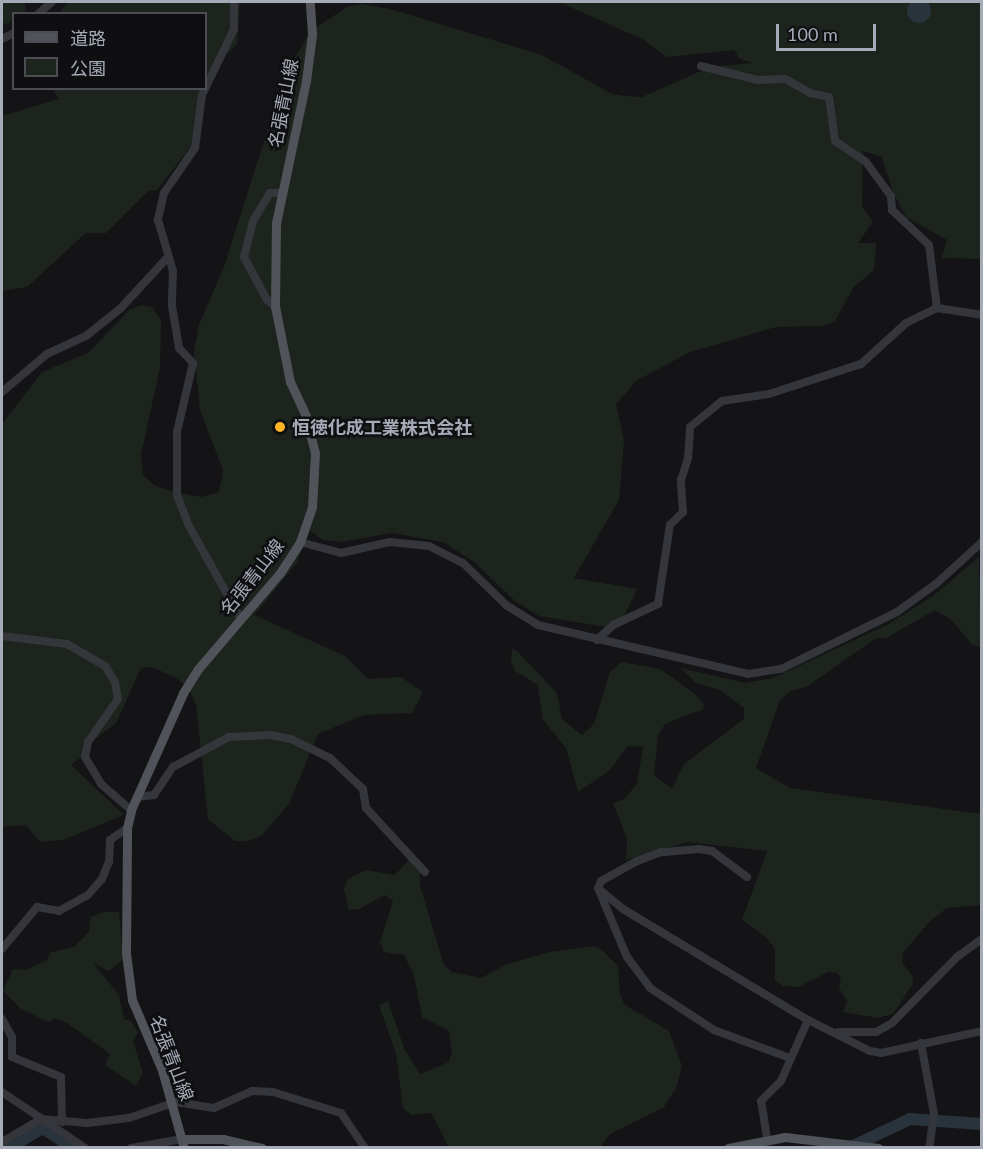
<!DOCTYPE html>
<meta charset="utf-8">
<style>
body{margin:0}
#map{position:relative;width:983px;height:1149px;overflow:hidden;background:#141416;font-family:Lato,"Noto Sans JP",sans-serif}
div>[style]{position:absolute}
.green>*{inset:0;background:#1c241d}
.water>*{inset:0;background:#29333b}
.round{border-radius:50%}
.river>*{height:12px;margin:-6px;padding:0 6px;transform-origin:6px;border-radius:6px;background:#29333b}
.minor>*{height:8px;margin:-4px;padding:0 4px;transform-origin:4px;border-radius:4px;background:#35363b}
.major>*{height:9px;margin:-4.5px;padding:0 4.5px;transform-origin:4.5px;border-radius:4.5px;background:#51535a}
.dots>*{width:16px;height:16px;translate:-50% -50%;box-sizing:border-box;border:3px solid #0f0f11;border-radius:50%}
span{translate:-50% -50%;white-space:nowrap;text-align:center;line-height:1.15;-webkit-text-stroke:5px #0f0f11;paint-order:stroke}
.street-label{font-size:18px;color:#a5abb7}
.poi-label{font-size:18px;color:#a5abb7;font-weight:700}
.left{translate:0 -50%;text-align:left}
.frame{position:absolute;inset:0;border:3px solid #a5abb7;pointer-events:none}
.legend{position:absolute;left:12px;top:12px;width:195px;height:78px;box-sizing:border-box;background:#0f0f11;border:2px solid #4b4d53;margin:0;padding:8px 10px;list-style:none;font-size:18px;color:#a5abb7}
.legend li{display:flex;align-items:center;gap:12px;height:30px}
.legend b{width:30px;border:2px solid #4b4d53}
.scale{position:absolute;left:776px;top:24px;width:100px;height:27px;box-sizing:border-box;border:3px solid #a5abb7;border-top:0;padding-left:8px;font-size:18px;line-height:21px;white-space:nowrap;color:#a5abb7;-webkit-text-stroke:4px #0f0f11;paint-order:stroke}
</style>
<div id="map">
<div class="green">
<div style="clip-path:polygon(2px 2px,25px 2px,26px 11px,14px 14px,10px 23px,2px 24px)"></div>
<div style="clip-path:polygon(69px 2px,240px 2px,237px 44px,206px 76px,206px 14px,57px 14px)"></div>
<div style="clip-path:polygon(559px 2px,981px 2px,981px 259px,942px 258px,947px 240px,906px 217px,893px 192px,882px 157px,863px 151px,862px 206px,873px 222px,858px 243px,876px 243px,874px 270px,853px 288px,835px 321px,823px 326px,776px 327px,690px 352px,636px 381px,616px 404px,624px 441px,619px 500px,574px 578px,637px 589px,618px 629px,539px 616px,515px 601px,473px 561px,443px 542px,392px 533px,341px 542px,323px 540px,310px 531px,296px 564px,254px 615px,345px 656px,368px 679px,401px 677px,423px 692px,412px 713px,364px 715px,318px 734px,289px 804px,262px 835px,249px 841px,235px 841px,208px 819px,196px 704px,188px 688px,176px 678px,152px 667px,141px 668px,116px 723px,86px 746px,80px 758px,71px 765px,124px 815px,63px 840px,40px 842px,26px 825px,2px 827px,2px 424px,42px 372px,88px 353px,128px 311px,141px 305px,152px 307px,161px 320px,160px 368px,141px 455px,143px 475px,155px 486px,174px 492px,201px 497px,219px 492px,223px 470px,200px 410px,194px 352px,199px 325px,224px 267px,286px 72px,311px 31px,347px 7px,361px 4px,390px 9px,542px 55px,612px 94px,625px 96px,642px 97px,710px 67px,752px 63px,739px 58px,734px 50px,667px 57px,644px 40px)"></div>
<div style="clip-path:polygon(53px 89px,201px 89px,197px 139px,157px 190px,148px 191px,106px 233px,86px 233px,27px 287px,2px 291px,2px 116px,59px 99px)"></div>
<div style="clip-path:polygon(979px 557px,981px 647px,972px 645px,952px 620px,935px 610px,886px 638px,876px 638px,808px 686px,791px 691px,780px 700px,756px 768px,790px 788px,981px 814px,981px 905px,947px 908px,930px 921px,903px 953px,902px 963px,912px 975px,913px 984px,893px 1014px,878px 1018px,843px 1012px,847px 1001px,839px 988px,841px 977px,837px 973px,828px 972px,798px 987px,783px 986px,775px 980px,775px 949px,766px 937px,742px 920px,767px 851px,687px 842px,626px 860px,627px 839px,613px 803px,624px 799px,637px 784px,643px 747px,628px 746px,610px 770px,578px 792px,566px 748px,543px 720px,538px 685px,515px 671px,511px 661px,512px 649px,517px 651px,557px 693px,562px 719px,582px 735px,594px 724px,610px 672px,621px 662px,660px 669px,694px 693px,704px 705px,703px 709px,665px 724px,658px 735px,654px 775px,672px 789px,684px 764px,744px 719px,744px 708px,720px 690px,696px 683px,681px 668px,745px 683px,773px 678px,887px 625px,933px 596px)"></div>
<div style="clip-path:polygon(411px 858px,420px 865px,420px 886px,444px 965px,452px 972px,481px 978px,508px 964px,549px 952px,594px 946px,603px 951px,618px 966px,620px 995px,625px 1005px,669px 1031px,682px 1066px,676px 1088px,664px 1107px,610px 1134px,600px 1147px,449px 1147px,431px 1113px,411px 1115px,403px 1108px,396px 1054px,379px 1005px,388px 1001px,404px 1048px,420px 1074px,449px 1062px,452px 1052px,449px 1031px,422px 1017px,414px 975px,404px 955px,384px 952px,380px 942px,393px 901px,385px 895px,359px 909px,349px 910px,344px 889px,348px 879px,366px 870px,395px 875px)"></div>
<div style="clip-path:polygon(104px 912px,119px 912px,123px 960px,109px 971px,93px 963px,119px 995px,124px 1020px,130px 1020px,138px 1032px,133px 1042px,143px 1073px,136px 1086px,105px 1065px,110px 1054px,67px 1023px,54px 1018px,49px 1022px,21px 1009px,3px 991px,13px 969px,26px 970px,47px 960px,51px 952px,74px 947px,89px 932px,91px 917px)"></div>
</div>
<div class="water">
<div class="round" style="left:907px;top:-1px;width:24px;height:24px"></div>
</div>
<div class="river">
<div style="left:10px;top:1147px;width:38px;rotate:-30deg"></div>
<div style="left:43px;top:1128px;width:36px;rotate:34deg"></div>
<div style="left:849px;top:1148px;width:68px;rotate:-25.4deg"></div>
<div style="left:910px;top:1119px;width:72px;rotate:4deg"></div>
</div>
<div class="minor">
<div style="left:234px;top:2px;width:27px;rotate:90deg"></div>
<div style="left:234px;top:29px;width:73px;rotate:115.9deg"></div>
<div style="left:202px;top:95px;width:53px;rotate:97.5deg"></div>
<div style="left:195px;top:148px;width:55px;rotate:124.6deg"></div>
<div style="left:164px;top:193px;width:28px;rotate:103deg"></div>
<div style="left:158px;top:220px;width:53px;rotate:73.6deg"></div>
<div style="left:173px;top:271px;width:35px;rotate:92deg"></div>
<div style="left:172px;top:306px;width:43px;rotate:80.5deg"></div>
<div style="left:179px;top:348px;width:21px;rotate:47deg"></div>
<div style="left:193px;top:363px;width:71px;rotate:103.1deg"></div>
<div style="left:177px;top:432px;width:63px;rotate:90deg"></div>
<div style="left:177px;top:495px;width:33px;rotate:69deg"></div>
<div style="left:189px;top:526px;width:107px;rotate:60.8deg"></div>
<div style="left:38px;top:14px;width:18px;rotate:-41deg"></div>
<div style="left:2px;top:39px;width:13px;rotate:-27deg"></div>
<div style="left:701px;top:66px;width:59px;rotate:13.8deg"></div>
<div style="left:758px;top:80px;width:27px;rotate:-2deg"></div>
<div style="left:785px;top:79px;width:29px;rotate:29deg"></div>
<div style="left:810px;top:93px;width:19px;rotate:12deg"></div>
<div style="left:829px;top:97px;width:44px;rotate:82.2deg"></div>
<div style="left:835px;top:141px;width:37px;rotate:34deg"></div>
<div style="left:866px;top:162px;width:42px;rotate:53.7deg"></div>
<div style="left:891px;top:196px;width:14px;rotate:86deg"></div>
<div style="left:892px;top:210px;width:51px;rotate:43.4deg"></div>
<div style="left:929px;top:245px;width:64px;rotate:82.8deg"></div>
<div style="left:275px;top:306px;width:10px;rotate:-143deg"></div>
<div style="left:267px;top:300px;width:49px;rotate:-118.1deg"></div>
<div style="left:244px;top:257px;width:37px;rotate:-76deg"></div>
<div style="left:253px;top:221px;width:33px;rotate:-59deg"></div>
<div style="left:270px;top:193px;width:11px"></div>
<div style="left:2px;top:392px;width:59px;rotate:-40.2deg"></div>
<div style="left:47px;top:354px;width:43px;rotate:-24.8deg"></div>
<div style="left:86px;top:336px;width:43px;rotate:-38.5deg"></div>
<div style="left:120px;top:309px;width:71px;rotate:-47.3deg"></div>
<div style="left:300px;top:542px;width:42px;rotate:15deg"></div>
<div style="left:341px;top:553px;width:50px;rotate:-12.7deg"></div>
<div style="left:390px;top:542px;width:39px;rotate:6deg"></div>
<div style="left:429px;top:546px;width:38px;rotate:27deg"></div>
<div style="left:463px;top:563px;width:60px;rotate:44.3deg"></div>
<div style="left:506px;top:605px;width:38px;rotate:32deg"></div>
<div style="left:538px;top:625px;width:216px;rotate:13.1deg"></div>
<div style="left:748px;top:674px;width:33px;rotate:-9deg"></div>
<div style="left:781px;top:669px;width:129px;rotate:-26.2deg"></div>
<div style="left:897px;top:612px;width:49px;rotate:-35.9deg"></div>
<div style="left:937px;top:583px;width:61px;rotate:-42.3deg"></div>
<div style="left:2px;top:636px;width:65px;rotate:7deg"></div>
<div style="left:67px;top:644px;width:44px;rotate:30.1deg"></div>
<div style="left:105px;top:666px;width:19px;rotate:58deg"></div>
<div style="left:115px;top:682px;width:17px;rotate:80deg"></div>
<div style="left:118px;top:699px;width:52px;rotate:124.9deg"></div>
<div style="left:88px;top:742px;width:15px;rotate:101deg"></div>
<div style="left:85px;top:757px;width:31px;rotate:59deg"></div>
<div style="left:101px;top:784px;width:40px;rotate:41deg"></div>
<div style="left:597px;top:640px;width:22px;rotate:-43deg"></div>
<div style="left:613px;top:625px;width:50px;rotate:-25deg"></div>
<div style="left:658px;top:604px;width:80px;rotate:-81.4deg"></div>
<div style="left:670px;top:525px;width:18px;rotate:-45deg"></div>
<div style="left:683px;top:512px;width:32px;rotate:-94deg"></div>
<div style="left:681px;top:480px;width:23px;rotate:-72deg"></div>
<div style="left:688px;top:458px;width:31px;rotate:-86deg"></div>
<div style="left:690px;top:427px;width:41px;rotate:-39.1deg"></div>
<div style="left:722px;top:401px;width:48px;rotate:-8.5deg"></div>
<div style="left:769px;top:394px;width:97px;rotate:-18.1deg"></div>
<div style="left:861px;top:364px;width:61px;rotate:-42.3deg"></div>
<div style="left:906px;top:323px;width:34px;rotate:-26deg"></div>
<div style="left:937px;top:308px;width:46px;rotate:8.8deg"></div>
<div style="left:137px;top:797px;width:17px;rotate:-7deg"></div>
<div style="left:154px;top:795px;width:34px;rotate:-56deg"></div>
<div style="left:173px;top:767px;width:64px;rotate:-28.2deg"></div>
<div style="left:229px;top:737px;width:41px;rotate:-2.8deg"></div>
<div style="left:270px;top:735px;width:21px;rotate:11deg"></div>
<div style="left:291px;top:739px;width:43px;rotate:26deg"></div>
<div style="left:330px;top:758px;width:45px;rotate:43.2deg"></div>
<div style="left:363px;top:789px;width:19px;rotate:81deg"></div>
<div style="left:366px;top:808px;width:87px;rotate:47.3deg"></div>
<div style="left:747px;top:877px;width:44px;rotate:-143.4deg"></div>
<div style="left:712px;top:851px;width:13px;rotate:-171deg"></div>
<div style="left:699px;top:849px;width:38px;rotate:175deg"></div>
<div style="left:661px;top:852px;width:26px;rotate:159deg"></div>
<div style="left:637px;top:861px;width:41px;rotate:150.9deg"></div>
<div style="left:601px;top:881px;width:8px;rotate:113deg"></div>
<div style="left:598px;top:888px;width:75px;rotate:67.2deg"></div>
<div style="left:627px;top:957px;width:39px;rotate:53deg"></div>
<div style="left:650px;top:988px;width:77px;rotate:33.3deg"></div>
<div style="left:714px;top:1030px;width:81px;rotate:20.2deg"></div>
<div style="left:599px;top:889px;width:31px;rotate:40deg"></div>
<div style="left:623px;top:909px;width:216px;rotate:31deg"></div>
<div style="left:808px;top:1020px;width:69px;rotate:26.6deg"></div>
<div style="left:870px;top:1051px;width:11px;rotate:10deg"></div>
<div style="left:881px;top:1053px;width:103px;rotate:-12.3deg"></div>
<div style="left:2px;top:949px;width:55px;rotate:-50.2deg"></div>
<div style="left:37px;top:907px;width:22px;rotate:10deg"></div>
<div style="left:59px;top:911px;width:33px;rotate:-29deg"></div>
<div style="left:88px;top:895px;width:21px;rotate:-49deg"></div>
<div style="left:102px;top:879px;width:18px;rotate:-68deg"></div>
<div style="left:109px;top:862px;width:22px;rotate:-87deg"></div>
<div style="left:110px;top:840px;width:21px;rotate:-35deg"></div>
<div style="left:2px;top:1019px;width:21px;rotate:61deg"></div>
<div style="left:12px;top:1037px;width:20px;rotate:90deg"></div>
<div style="left:12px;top:1057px;width:53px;rotate:22.2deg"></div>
<div style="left:61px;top:1077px;width:45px;rotate:88.7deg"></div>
<div style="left:838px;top:1032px;width:38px"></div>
<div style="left:876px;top:1032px;width:18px;rotate:-29deg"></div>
<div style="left:892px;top:1023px;width:93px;rotate:-45.4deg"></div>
<div style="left:957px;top:957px;width:31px;rotate:-36deg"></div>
<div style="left:921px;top:1043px;width:72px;rotate:79.6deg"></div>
<div style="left:934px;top:1114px;width:34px;rotate:98deg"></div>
<div style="left:2px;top:1092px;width:100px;rotate:34deg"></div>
<div style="left:767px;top:1138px;width:37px;rotate:-99deg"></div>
<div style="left:761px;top:1101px;width:28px;rotate:-45deg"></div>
<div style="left:781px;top:1081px;width:67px;rotate:-66.1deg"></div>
<div style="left:2px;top:1142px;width:45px;rotate:-30.5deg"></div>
<div style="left:41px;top:1119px;width:46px;rotate:5deg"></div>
<div style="left:87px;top:1123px;width:42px;rotate:-6.8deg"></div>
<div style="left:129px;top:1118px;width:50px;rotate:-18.8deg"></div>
<div style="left:176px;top:1102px;width:38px;rotate:9deg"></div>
<div style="left:214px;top:1108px;width:42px;rotate:-24.1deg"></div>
<div style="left:252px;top:1091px;width:21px;rotate:3deg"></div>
<div style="left:273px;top:1092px;width:71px;rotate:17.2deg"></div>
<div style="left:341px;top:1113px;width:42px;rotate:55.6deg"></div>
<div style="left:131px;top:1148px;width:52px;rotate:-10deg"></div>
</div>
<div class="major">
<div style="left:182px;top:1139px;width:41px"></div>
<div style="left:223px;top:1139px;width:40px;rotate:13deg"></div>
<div style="left:184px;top:1148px;width:81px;rotate:-105.8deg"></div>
<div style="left:162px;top:1070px;width:76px;rotate:-113.2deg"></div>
<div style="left:132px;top:1000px;width:47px;rotate:-97.3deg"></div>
<div style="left:126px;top:953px;width:125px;rotate:-89.5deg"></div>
<div style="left:127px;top:828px;width:18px;rotate:-77deg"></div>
<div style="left:131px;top:810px;width:128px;rotate:-66deg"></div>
<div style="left:183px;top:693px;width:28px;rotate:-58deg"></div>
<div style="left:198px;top:669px;width:126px;rotate:-49.5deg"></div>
<div style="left:280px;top:573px;width:37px;rotate:-57deg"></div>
<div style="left:300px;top:542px;width:37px;rotate:-71deg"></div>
<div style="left:312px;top:507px;width:54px;rotate:-86.8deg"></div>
<div style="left:315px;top:453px;width:38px;rotate:-104deg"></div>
<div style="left:306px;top:416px;width:38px;rotate:-115deg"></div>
<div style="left:290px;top:382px;width:77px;rotate:-101.2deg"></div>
<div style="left:275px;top:306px;width:83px;rotate:-89.3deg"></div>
<div style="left:276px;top:223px;width:145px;rotate:-78.1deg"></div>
<div style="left:306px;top:81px;width:47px;rotate:-82.7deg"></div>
<div style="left:312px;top:34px;width:32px;rotate:-94deg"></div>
<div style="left:728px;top:1148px;width:58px;rotate:-10.9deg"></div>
<div style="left:785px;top:1137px;width:94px;rotate:6.7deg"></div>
</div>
<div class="dots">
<div style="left:280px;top:427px;background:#feb324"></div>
</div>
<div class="street-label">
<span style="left:283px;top:103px;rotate:-79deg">名張青山線</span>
<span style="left:252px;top:577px;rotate:-52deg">名張青山線</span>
<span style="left:172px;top:1058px;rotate:69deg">名張青山線</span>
</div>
<div class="poi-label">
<span class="left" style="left:292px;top:427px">恒徳化成工業株式会社</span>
</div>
<div class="frame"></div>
<ul class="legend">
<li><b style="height:8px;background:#51535a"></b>道路</li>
<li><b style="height:16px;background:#1c241d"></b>公園</li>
</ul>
<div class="scale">100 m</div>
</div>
